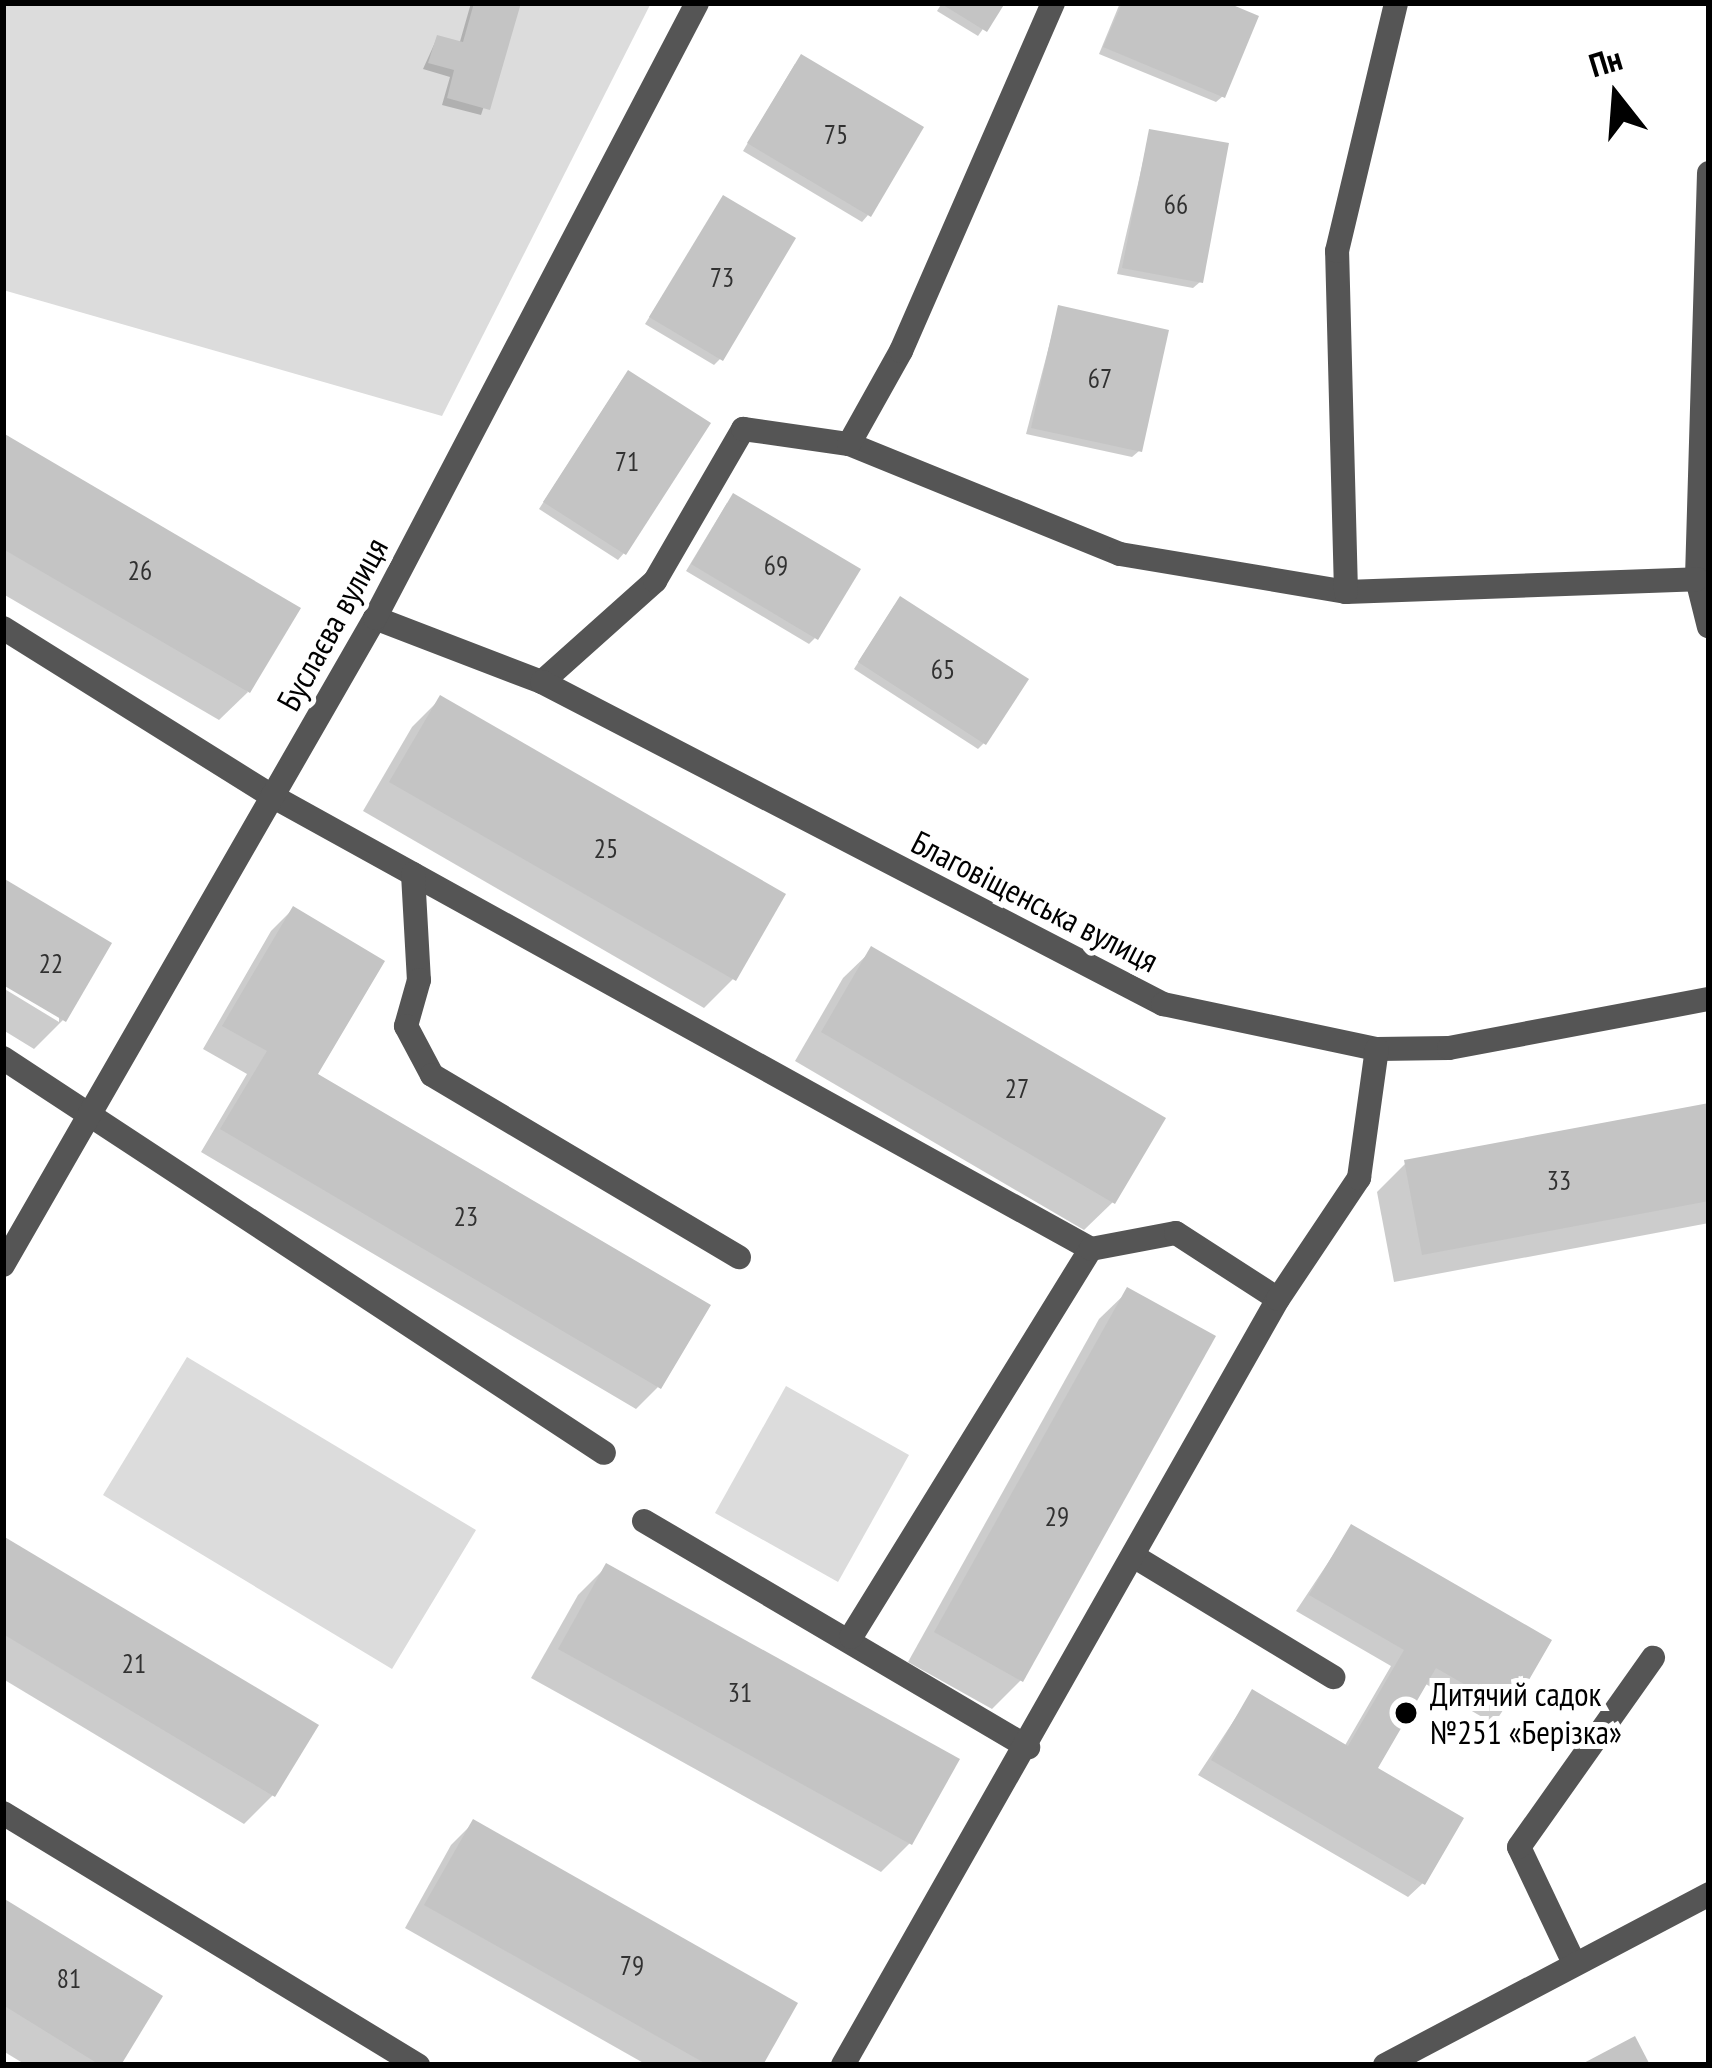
<!DOCTYPE html>
<meta charset="utf-8">
<style>
body{margin:0}
#map{position:relative;width:1712px;height:2068px;overflow:hidden;background:#fff;font-family:"PT Sans Narrow",sans-serif}
div>[style]{position:absolute}
.green>*{inset:0;background:#dcdcdc}
.shadow>*{inset:0;background:#0003}
.building>*{inset:0;background:#c4c4c4}
.service>*{height:24px;margin:-12px;padding:0 12px;transform-origin:12px;border-radius:12px;background:#555}
.minor>*{height:24px;margin:-12px;padding:0 12px;transform-origin:12px;border-radius:12px;background:#555}
.dots>*{width:33px;height:33px;translate:-50% -50%;box-sizing:border-box;border:6px solid #fff;border-radius:50%}
span{translate:-50% -50%;white-space:nowrap;text-align:center;line-height:1.15;-webkit-text-stroke:10px #fff;paint-order:stroke}
.number-label{font-size:27px;color:#313131}
.number-label span{-webkit-text-stroke-width:0}
.street-label{font-size:33px;color:#000}
.poi-label{font-size:33px;color:#000}
.left{translate:0 -50%;text-align:left}
.frame{position:absolute;inset:0;border:6px solid #000;pointer-events:none}
.north{position:absolute;left:1556px;top:36px;width:120px;height:120px;-webkit-text-stroke:9px #fff;paint-order:stroke;rotate:343deg;font-size:33px;font-weight:700;line-height:48px;text-align:center;color:#000}
.north::after{content:'';display:block;margin:auto;width:42px;height:54px;background:#000;clip-path:polygon(50% 0,100% 100%,50% 72%,0 100%)}
</style>
<div id="map">
<div class="green">
<div style="clip-path:polygon(3px 3px,651px 3px,442px 416px,3px 290px)"></div>
<div style="clip-path:polygon(187px 1357px,476px 1530px,392px 1669px,103px 1495px)"></div>
<div style="clip-path:polygon(786px 1386px,909px 1455px,838px 1582px,715px 1513px)"></div>
</div>
<div class="shadow">
<div style="clip-path:polygon(471px 3px,518px 3px,481px 115px,442px 105px,450px 77px,423px 69px,437px 38px,459px 45px)"></div>
<div style="clip-path:polygon(942px 3px,1001px 3px,978px 36px,937px 11px)"></div>
<div style="clip-path:polygon(1120px 3px,1220px 3px,1223px 96px,1216px 102px,1099px 54px)"></div>
<div style="clip-path:polygon(795px 64px,868px 215px,862px 222px,743px 151px)"></div>
<div style="clip-path:polygon(1150px 132px,1200px 282px,1193px 288px,1117px 274px)"></div>
<div style="clip-path:polygon(723px 199px,720px 359px,714px 365px,645px 324px)"></div>
<div style="clip-path:polygon(1059px 308px,1139px 451px,1132px 457px,1026px 434px)"></div>
<div style="clip-path:polygon(622px 380px,624px 553px,618px 560px,539px 509px)"></div>
<div style="clip-path:polygon(3px 437px,248px 692px,219px 720px,3px 594px)"></div>
<div style="clip-path:polygon(727px 503px,815px 638px,809px 644px,686px 571px)"></div>
<div style="clip-path:polygon(894px 606px,984px 743px,978px 749px,854px 669px)"></div>
<div style="clip-path:polygon(440px 699px,782px 896px,733px 979px,704px 1008px,363px 811px,412px 727px)"></div>
<div style="clip-path:polygon(3px 882px,63px 1020px,34px 1049px,3px 1030px,3px 988px,59px 1022px,59px 1015px,3px 981px)"></div>
<div style="clip-path:polygon(293px 909px,314px 1075px,658px 1387px,636px 1409px,201px 1152px,247px 1074px,203px 1049px,271px 931px)"></div>
<div style="clip-path:polygon(872px 950px,1113px 1202px,1084px 1230px,795px 1061px,843px 978px)"></div>
<div style="clip-path:polygon(1709px 1106px,1709px 1223px,1394px 1282px,1377px 1192px,1406px 1163px)"></div>
<div style="clip-path:polygon(1128px 1291px,1021px 1680px,992px 1709px,908px 1662px,1099px 1319px)"></div>
<div style="clip-path:polygon(1351px 1528px,1548px 1641px,1494px 1724px,1424px 1683px,1374px 1769px,1423px 1883px,1408px 1897px,1198px 1775px,1252px 1693px,1344px 1747px,1391px 1666px,1296px 1611px)"></div>
<div style="clip-path:polygon(3px 1539px,273px 1795px,244px 1824px,3px 1679px)"></div>
<div style="clip-path:polygon(607px 1566px,910px 1843px,881px 1872px,531px 1678px,578px 1595px)"></div>
<div style="clip-path:polygon(473px 1823px,759px 2065px,647px 2065px,405px 1928px,451px 1845px)"></div>
<div style="clip-path:polygon(3px 1901px,117px 2065px,26px 2065px,3px 2051px)"></div>
</div>
<div class="building">
<div style="clip-path:polygon(474px 3px,521px 3px,490px 110px,447px 98px,454px 70px,428px 63px,437px 35px,463px 42px)"></div>
<div style="clip-path:polygon(940px 3px,1005px 3px,987px 32px)"></div>
<div style="clip-path:polygon(1122px 3px,1228px 3px,1259px 16px,1225px 98px,1103px 47px)"></div>
<div style="clip-path:polygon(801px 54px,924px 127px,871px 217px,747px 143px)"></div>
<div style="clip-path:polygon(1149px 129px,1229px 143px,1203px 283px,1122px 268px)"></div>
<div style="clip-path:polygon(723px 195px,796px 238px,723px 361px,649px 317px)"></div>
<div style="clip-path:polygon(1058px 305px,1169px 330px,1142px 452px,1031px 428px)"></div>
<div style="clip-path:polygon(628px 370px,711px 423px,626px 555px,543px 502px)"></div>
<div style="clip-path:polygon(3px 433px,301px 608px,250px 693px,3px 549px)"></div>
<div style="clip-path:polygon(733px 493px,861px 569px,818px 640px,691px 564px)"></div>
<div style="clip-path:polygon(900px 596px,1029px 679px,986px 745px,858px 662px)"></div>
<div style="clip-path:polygon(440px 695px,786px 894px,736px 981px,389px 782px)"></div>
<div style="clip-path:polygon(3px 878px,112px 943px,66px 1022px,3px 985px)"></div>
<div style="clip-path:polygon(293px 906px,385px 961px,318px 1074px,711px 1305px,661px 1389px,220px 1129px,267px 1051px,222px 1026px)"></div>
<div style="clip-path:polygon(871px 946px,1166px 1118px,1115px 1204px,821px 1032px)"></div>
<div style="clip-path:polygon(1709px 1103px,1709px 1201px,1422px 1255px,1404px 1160px)"></div>
<div style="clip-path:polygon(1127px 1287px,1216px 1336px,1023px 1682px,934px 1632px)"></div>
<div style="clip-path:polygon(1351px 1524px,1552px 1640px,1511px 1711px,1436px 1668px,1378px 1768px,1464px 1818px,1425px 1885px,1211px 1760px,1252px 1689px,1348px 1746px,1404px 1650px,1309px 1595px)"></div>
<div style="clip-path:polygon(3px 1536px,319px 1725px,275px 1797px,3px 1634px)"></div>
<div style="clip-path:polygon(606px 1563px,960px 1759px,912px 1845px,558px 1649px)"></div>
<div style="clip-path:polygon(473px 1819px,798px 2003px,763px 2065px,708px 2065px,424px 1905px)"></div>
<div style="clip-path:polygon(3px 1898px,163px 1996px,121px 2065px,100px 2065px,3px 2005px)"></div>
<div style="clip-path:polygon(1635px 2036px,1650px 2065px,1580px 2065px)"></div>
</div>
<div class="service">
<div style="left:1709px;top:173px;width:406px;rotate:91.7deg"></div>
<div style="left:1697px;top:579px;width:49px;rotate:76deg"></div>
<div style="left:849px;top:444px;width:292px;rotate:22.1deg"></div>
<div style="left:1120px;top:554px;width:229px;rotate:9.5deg"></div>
<div style="left:1346px;top:592px;width:351px;rotate:-2.1deg"></div>
<div style="left:1346px;top:592px;width:341px;rotate:-91.5deg"></div>
<div style="left:1337px;top:251px;width:255px;rotate:-76.6deg"></div>
<div style="left:3px;top:628px;width:317px;rotate:32deg"></div>
<div style="left:272px;top:796px;width:936px;rotate:28.95deg"></div>
<div style="left:542px;top:682px;width:152px;rotate:-41.8deg"></div>
<div style="left:655px;top:581px;width:176px;rotate:-59.9deg"></div>
<div style="left:743px;top:429px;width:107px;rotate:8.1deg"></div>
<div style="left:849px;top:444px;width:107px;rotate:-60.8deg"></div>
<div style="left:901px;top:351px;width:380px;rotate:-66.4deg"></div>
<div style="left:413px;top:874px;width:106px;rotate:86.8deg"></div>
<div style="left:419px;top:980px;width:48px;rotate:105.8deg"></div>
<div style="left:406px;top:1026px;width:55px;rotate:62deg"></div>
<div style="left:432px;top:1075px;width:357px;rotate:30.7deg"></div>
<div style="left:3px;top:1058px;width:719px;rotate:33.31deg"></div>
<div style="left:644px;top:1521px;width:446px;rotate:30.5deg"></div>
<div style="left:1135px;top:1557px;width:232px;rotate:31.2deg"></div>
<div style="left:851px;top:1637px;width:456px;rotate:-58.3deg"></div>
<div style="left:1091px;top:1249px;width:86px;rotate:-10.7deg"></div>
<div style="left:1176px;top:1233px;width:121px;rotate:32.9deg"></div>
<div style="left:3px;top:1813px;width:486px;rotate:31.3deg"></div>
<div style="left:1574px;top:1963px;width:128px;rotate:-115.4deg"></div>
<div style="left:1519px;top:1847px;width:232px;rotate:-54.7deg"></div>
</div>
<div class="minor">
<div style="left:375px;top:618px;width:179px;rotate:21deg"></div>
<div style="left:542px;top:682px;width:700px;rotate:27.41deg"></div>
<div style="left:1163px;top:1004px;width:219px;rotate:11.9deg"></div>
<div style="left:1377px;top:1049px;width:72px;rotate:-0.8deg"></div>
<div style="left:1449px;top:1048px;width:265px;rotate:-10.7deg"></div>
<div style="left:3px;top:1265px;width:746px;rotate:-60.1deg"></div>
<div style="left:375px;top:618px;width:694px;rotate:-62.36deg"></div>
<div style="left:843px;top:2065px;width:881px;rotate:-60.41deg"></div>
<div style="left:1278px;top:1299px;width:146px;rotate:-56.2deg"></div>
<div style="left:1359px;top:1178px;width:130px;rotate:-82.1deg"></div>
<div style="left:1385px;top:2065px;width:366px;rotate:-27.8deg"></div>
</div>
<div class="dots">
<div style="left:1406px;top:1713px;background:#000"></div>
</div>
<div class="number-label">
<span style="left:836px;top:135px">75</span>
<span style="left:1176px;top:205px">66</span>
<span style="left:722px;top:278px">73</span>
<span style="left:1100px;top:379px">67</span>
<span style="left:627px;top:462px">71</span>
<span style="left:776px;top:566px">69</span>
<span style="left:140px;top:571px">26</span>
<span style="left:943px;top:670px">65</span>
<span style="left:606px;top:849px">25</span>
<span style="left:51px;top:964px">22</span>
<span style="left:1017px;top:1089px">27</span>
<span style="left:1559px;top:1181px">33</span>
<span style="left:466px;top:1217px">23</span>
<span style="left:1057px;top:1517px">29</span>
<span style="left:134px;top:1664px">21</span>
<span style="left:740px;top:1693px">31</span>
<span style="left:632px;top:1966px">79</span>
<span style="left:69px;top:1979px">81</span>
</div>
<div class="street-label">
<span style="left:332px;top:624px;rotate:-61deg">Буслаєва вулиця</span>
<span style="left:1035px;top:901px;rotate:27deg">Благовіщенська вулиця</span>
</div>
<div class="poi-label">
<span class="left" style="left:1430px;top:1713px">Дитячий садок<br>№251 «Берізка»</span>
</div>
<div class="frame"></div>
<div class="north">Пн</div>
</div>
